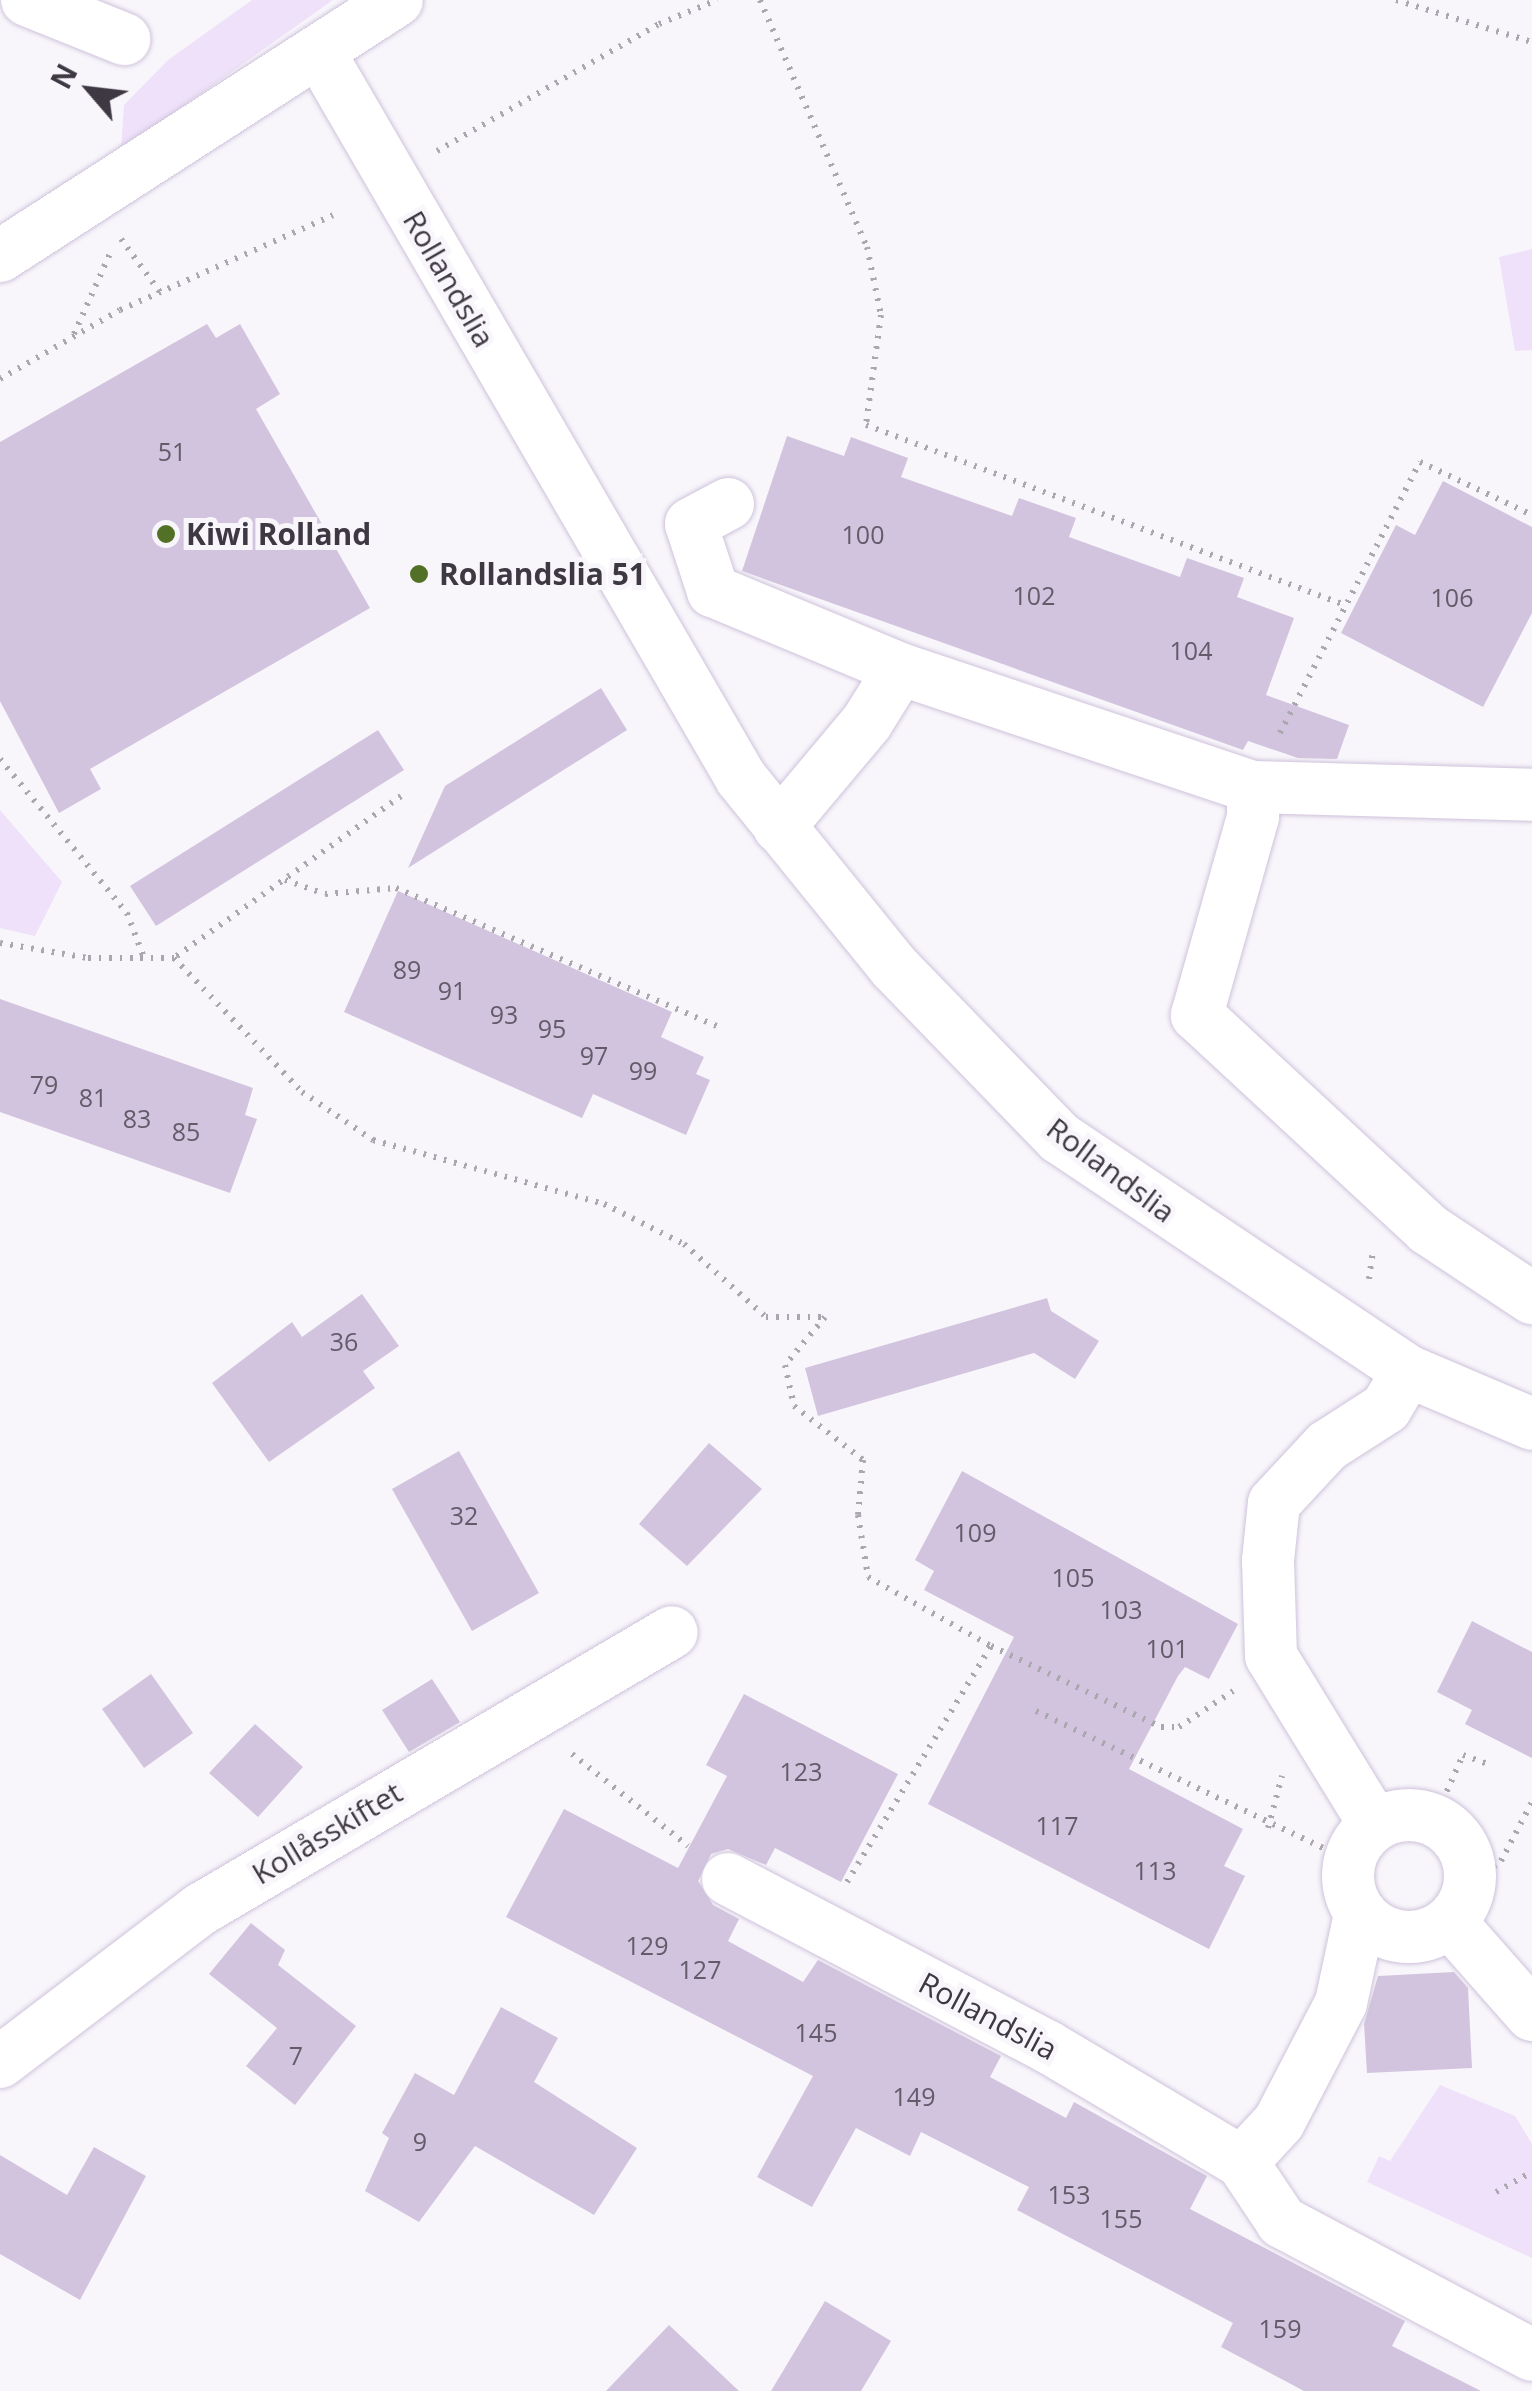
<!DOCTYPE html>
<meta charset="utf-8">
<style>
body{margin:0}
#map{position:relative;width:1532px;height:2391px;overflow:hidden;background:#f8f6fb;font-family:"Open Sans",sans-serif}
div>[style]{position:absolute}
.green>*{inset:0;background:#eee1f9}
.building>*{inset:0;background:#d2c4de}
.path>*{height:6px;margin-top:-3px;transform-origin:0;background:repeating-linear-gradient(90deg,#aaa7ae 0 2.5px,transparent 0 10.5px)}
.roads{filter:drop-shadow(0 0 2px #cfc2db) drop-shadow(0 0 2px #cfc2db)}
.minor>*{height:52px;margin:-26px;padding:0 26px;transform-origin:26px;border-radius:26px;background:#fff}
.minor>.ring{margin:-26px;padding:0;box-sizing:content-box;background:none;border:52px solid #fff;border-radius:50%}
.dots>*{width:28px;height:28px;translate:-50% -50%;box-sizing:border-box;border:5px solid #f8f6fb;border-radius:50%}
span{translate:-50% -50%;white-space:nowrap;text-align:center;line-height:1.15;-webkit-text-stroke:10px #f8f6fb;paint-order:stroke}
.number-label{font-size:25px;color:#635b6a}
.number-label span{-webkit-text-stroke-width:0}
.street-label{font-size:30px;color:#3e3843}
.poi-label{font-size:30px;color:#3e3843;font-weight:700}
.left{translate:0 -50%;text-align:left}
.north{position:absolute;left:40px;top:40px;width:100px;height:100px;-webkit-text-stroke:8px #f8f6fb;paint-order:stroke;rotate:298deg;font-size:28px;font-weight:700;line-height:40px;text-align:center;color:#3e3843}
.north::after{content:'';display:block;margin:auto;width:35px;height:45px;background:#3e3843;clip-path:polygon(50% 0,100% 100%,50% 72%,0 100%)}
</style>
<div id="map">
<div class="green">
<div style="clip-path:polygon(252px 0,333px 0,121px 150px,124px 105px,168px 60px)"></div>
<div style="clip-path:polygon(1532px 249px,1532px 350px,1515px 351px,1499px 257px)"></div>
<div style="clip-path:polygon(0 810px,62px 882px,35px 936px,0 928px)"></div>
<div style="clip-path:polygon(1440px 2085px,1515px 2116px,1532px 2144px,1532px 2258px,1367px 2182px,1379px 2156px,1390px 2161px)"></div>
</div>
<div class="building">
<div style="clip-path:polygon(207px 324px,216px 338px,240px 324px,280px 394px,256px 409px,370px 608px,90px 769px,101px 789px,59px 813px,0 701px,0 442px)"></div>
<div style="clip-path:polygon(787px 436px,844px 456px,851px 437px,908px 458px,901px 477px,1012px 516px,1019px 498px,1076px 518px,1069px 537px,1180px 577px,1187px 558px,1244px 578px,1237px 597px,1294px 618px,1266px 695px,1349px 725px,1337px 759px,1298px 758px,1248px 741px,1243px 750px,742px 571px)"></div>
<div style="clip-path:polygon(1443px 481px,1532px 527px,1532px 613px,1483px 707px,1341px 633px,1396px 525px,1415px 535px)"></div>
<div style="clip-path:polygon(601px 688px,627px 730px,408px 868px,445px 786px)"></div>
<div style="clip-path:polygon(378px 730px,404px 770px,156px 926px,130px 886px)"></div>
<div style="clip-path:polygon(398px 891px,672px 1012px,661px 1037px,704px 1057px,696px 1074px,710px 1080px,686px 1135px,593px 1094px,582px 1118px,344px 1012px)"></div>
<div style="clip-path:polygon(0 999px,253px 1088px,245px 1115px,257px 1119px,230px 1193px,0 1112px)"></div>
<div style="clip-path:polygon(362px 1294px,399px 1346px,363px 1371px,375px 1388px,269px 1462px,212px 1383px,292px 1322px,302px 1337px)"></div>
<div style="clip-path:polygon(1047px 1298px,1051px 1311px,1099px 1341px,1075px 1379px,1034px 1353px,818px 1416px,805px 1368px)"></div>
<div style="clip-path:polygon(709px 1443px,762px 1489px,687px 1566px,639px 1524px)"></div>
<div style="clip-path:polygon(459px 1451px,539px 1593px,472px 1631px,392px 1489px)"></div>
<div style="clip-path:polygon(962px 1471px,1238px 1624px,1209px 1679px,1185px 1667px,1178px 1676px,1129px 1769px,1243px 1829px,1224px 1866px,1245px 1876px,1209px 1949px,928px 1804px,1014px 1637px,924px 1590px,934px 1571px,915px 1560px)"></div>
<div style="clip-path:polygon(1472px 1621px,1532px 1652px,1532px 1758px,1465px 1724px,1472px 1710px,1437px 1692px)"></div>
<div style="clip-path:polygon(151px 1674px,193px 1733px,144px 1768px,102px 1709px)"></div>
<div style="clip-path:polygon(432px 1679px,460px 1722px,409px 1752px,382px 1710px)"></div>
<div style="clip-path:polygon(744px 1694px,898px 1774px,841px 1882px,775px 1848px,766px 1865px,728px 1849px,711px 1854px,698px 1881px,713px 1905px,739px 1919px,728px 1941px,803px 1982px,818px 1960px,1001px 2056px,990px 2077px,1066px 2118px,1074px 2102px,1207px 2176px,1190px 2209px,1405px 2321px,1392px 2346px,1481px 2391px,1304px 2391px,1221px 2347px,1233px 2323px,1017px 2210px,1029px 2187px,921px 2132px,910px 2156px,856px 2128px,812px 2207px,757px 2177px,813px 2076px,506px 1917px,564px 1809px,678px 1868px,727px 1776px,706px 1765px)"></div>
<div style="clip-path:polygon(255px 1724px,303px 1767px,258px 1817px,209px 1773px)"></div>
<div style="clip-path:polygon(251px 1923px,285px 1950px,278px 1965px,356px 2026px,295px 2105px,246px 2066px,277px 2028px,209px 1974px)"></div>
<div style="clip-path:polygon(1454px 1972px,1468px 1988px,1472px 2068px,1367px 2073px,1364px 2024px,1378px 1976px)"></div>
<div style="clip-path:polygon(501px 2007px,558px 2038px,534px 2082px,637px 2148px,594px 2215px,475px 2146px,419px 2222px,365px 2191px,389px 2138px,382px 2133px,415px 2073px,454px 2095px)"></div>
<div style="clip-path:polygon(94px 2147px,146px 2176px,80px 2300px,0 2254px,0 2155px,67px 2195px)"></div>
<div style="clip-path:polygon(825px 2301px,891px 2341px,861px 2391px,771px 2391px)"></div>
<div style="clip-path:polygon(669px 2325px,739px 2391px,606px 2391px)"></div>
</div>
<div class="path">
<div style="left:760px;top:0;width:269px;rotate:66.6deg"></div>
<div style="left:867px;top:247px;width:69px;rotate:78.4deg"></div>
<div style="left:881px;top:315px;width:111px;rotate:97.8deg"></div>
<div style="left:866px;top:425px;width:512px;rotate:20.6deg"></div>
<div style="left:1396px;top:0;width:142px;rotate:17.2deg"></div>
<div style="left:437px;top:151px;width:256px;rotate:-29.8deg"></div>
<div style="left:659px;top:24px;width:63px;rotate:-22.5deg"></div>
<div style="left:121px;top:239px;width:66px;rotate:53.7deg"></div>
<div style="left:74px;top:334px;width:93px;rotate:-65.9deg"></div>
<div style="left:0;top:379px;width:138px;rotate:-29.9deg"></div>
<div style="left:120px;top:310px;width:233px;rotate:-24deg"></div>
<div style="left:1280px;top:733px;width:305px;rotate:-62.7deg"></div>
<div style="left:1420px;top:462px;width:124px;rotate:25.3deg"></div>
<div style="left:0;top:759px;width:200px;rotate:50.5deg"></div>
<div style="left:127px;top:913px;width:48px;rotate:69.3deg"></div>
<div style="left:401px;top:796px;width:279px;rotate:144.5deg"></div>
<div style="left:174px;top:958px;width:185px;rotate:46.3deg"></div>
<div style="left:302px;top:1092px;width:86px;rotate:34.1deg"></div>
<div style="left:373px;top:1140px;width:240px;rotate:15.5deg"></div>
<div style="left:604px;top:1204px;width:89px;rotate:26.6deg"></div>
<div style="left:684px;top:1244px;width:110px;rotate:41.7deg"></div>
<div style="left:766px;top:1317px;width:59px"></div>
<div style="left:825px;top:1317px;width:62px;rotate:129.8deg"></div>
<div style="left:785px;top:1365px;width:42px;rotate:77.6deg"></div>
<div style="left:794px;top:1406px;width:88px;rotate:38deg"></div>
<div style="left:863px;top:1460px;width:55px;rotate:95.2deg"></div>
<div style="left:858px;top:1515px;width:63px;rotate:80.8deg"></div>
<div style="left:868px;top:1577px;width:141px;rotate:29.3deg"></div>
<div style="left:285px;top:880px;width:42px;rotate:19.3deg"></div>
<div style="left:325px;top:894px;width:71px;rotate:-4.8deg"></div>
<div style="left:396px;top:888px;width:349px;rotate:23.3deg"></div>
<div style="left:0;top:943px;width:89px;rotate:9.7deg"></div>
<div style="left:88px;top:958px;width:86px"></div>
<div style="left:1369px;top:1279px;width:27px;rotate:-82deg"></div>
<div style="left:1036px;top:1711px;width:320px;rotate:25.5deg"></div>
<div style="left:572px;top:1754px;width:148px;rotate:38.4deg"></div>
<div style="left:1434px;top:1820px;width:71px;rotate:-66deg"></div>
<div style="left:1463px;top:1755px;width:29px;rotate:20deg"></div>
<div style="left:1268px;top:1828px;width:54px;rotate:-74.9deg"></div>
<div style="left:1478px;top:1880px;width:30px;rotate:-40deg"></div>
<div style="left:1501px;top:1861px;width:67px;rotate:-62.3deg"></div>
<div style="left:847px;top:1882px;width:276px;rotate:-58.6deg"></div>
<div style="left:991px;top:1646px;width:188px;rotate:25.5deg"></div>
<div style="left:1161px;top:1727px;width:18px"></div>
<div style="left:1179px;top:1727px;width:65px;rotate:-33.7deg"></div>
<div style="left:1496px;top:2192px;width:41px;rotate:-29.1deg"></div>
</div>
<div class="roads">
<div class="minor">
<div style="left:27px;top:0;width:105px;rotate:21.9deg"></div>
<div style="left:319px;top:52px;width:840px;rotate:59.83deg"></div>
<div style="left:741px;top:778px;width:243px;rotate:51deg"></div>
<div style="left:894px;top:967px;width:238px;rotate:45.9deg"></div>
<div style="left:1060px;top:1138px;width:419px;rotate:33.8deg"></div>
<div style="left:1408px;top:1371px;width:135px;rotate:23.1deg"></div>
<div style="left:0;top:256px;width:472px;rotate:-32.8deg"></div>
<div style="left:728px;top:504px;width:42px;rotate:151.6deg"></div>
<div style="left:691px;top:524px;width:71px;rotate:71.8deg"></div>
<div style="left:713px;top:591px;width:203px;rotate:22.6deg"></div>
<div style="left:900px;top:669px;width:372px;rotate:18.5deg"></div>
<div style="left:1253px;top:787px;width:279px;rotate:1.6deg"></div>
<div style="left:1253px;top:787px;width:30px;rotate:90deg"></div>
<div style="left:1253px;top:817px;width:206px;rotate:105.8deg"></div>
<div style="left:1197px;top:1015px;width:315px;rotate:42.8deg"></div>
<div style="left:1428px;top:1229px;width:125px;rotate:33.6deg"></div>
<div style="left:779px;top:827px;width:137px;rotate:-50deg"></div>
<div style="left:867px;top:722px;width:62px;rotate:-58.1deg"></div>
<div class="ring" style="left:1348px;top:1815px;width:70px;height:70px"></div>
<div style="left:1375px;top:1825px;width:198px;rotate:-121.6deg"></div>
<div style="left:1271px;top:1656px;width:96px;rotate:-91.8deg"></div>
<div style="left:1268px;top:1560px;width:57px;rotate:-84deg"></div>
<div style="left:1274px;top:1503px;width:78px;rotate:-47.1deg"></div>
<div style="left:1327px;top:1446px;width:70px;rotate:-32.8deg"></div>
<div style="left:1386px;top:1408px;width:43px;rotate:-59.3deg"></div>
<div style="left:728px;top:1879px;width:361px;rotate:27.7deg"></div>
<div style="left:1048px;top:2047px;width:226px;rotate:30.7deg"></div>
<div style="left:1242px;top:2162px;width:72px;rotate:56.3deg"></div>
<div style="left:1282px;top:2222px;width:283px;rotate:28deg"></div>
<div style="left:1450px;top:1922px;width:124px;rotate:48.6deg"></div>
<div style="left:0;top:2062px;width:253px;rotate:-37.3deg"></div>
<div style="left:201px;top:1909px;width:546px;rotate:-30.46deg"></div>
<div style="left:1242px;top:2162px;width:54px;rotate:-47.2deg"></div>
<div style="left:1279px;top:2122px;width:134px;rotate:-62.5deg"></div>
<div style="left:1341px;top:2003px;width:91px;rotate:-77.9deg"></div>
</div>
</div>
<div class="dots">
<div style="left:166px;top:534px;background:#527127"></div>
<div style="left:419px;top:574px;background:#527127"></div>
</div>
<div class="number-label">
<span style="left:172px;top:451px">51</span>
<span style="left:863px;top:534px">100</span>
<span style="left:1034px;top:595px">102</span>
<span style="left:1452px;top:597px">106</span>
<span style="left:1191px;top:650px">104</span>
<span style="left:407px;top:969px">89</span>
<span style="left:452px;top:990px">91</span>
<span style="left:504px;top:1014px">93</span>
<span style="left:552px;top:1028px">95</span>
<span style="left:594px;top:1055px">97</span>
<span style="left:643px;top:1070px">99</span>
<span style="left:44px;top:1084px">79</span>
<span style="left:93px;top:1097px">81</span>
<span style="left:137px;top:1118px">83</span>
<span style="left:186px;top:1131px">85</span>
<span style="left:344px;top:1341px">36</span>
<span style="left:464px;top:1515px">32</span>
<span style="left:975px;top:1532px">109</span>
<span style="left:1073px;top:1577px">105</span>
<span style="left:1121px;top:1609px">103</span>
<span style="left:1167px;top:1648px">101</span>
<span style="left:801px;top:1771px">123</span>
<span style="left:1057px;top:1825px">117</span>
<span style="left:1155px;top:1870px">113</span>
<span style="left:647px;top:1945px">129</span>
<span style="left:700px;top:1969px">127</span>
<span style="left:816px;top:2032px">145</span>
<span style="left:296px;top:2055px">7</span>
<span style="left:914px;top:2096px">149</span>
<span style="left:420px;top:2141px">9</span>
<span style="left:1069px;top:2194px">153</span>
<span style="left:1121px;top:2218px">155</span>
<span style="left:1280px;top:2328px">159</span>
</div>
<div class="street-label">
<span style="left:449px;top:279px;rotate:60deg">Rollandslia</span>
<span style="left:1111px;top:1170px;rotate:37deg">Rollandslia</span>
<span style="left:327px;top:1833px;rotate:-31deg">Kollåsskiftet</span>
<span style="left:988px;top:2016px;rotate:28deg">Rollandslia</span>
</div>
<div class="poi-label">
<span class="left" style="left:186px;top:534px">Kiwi Rolland</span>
<span class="left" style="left:439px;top:574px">Rollandslia 51</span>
</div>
<div class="north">N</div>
</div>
